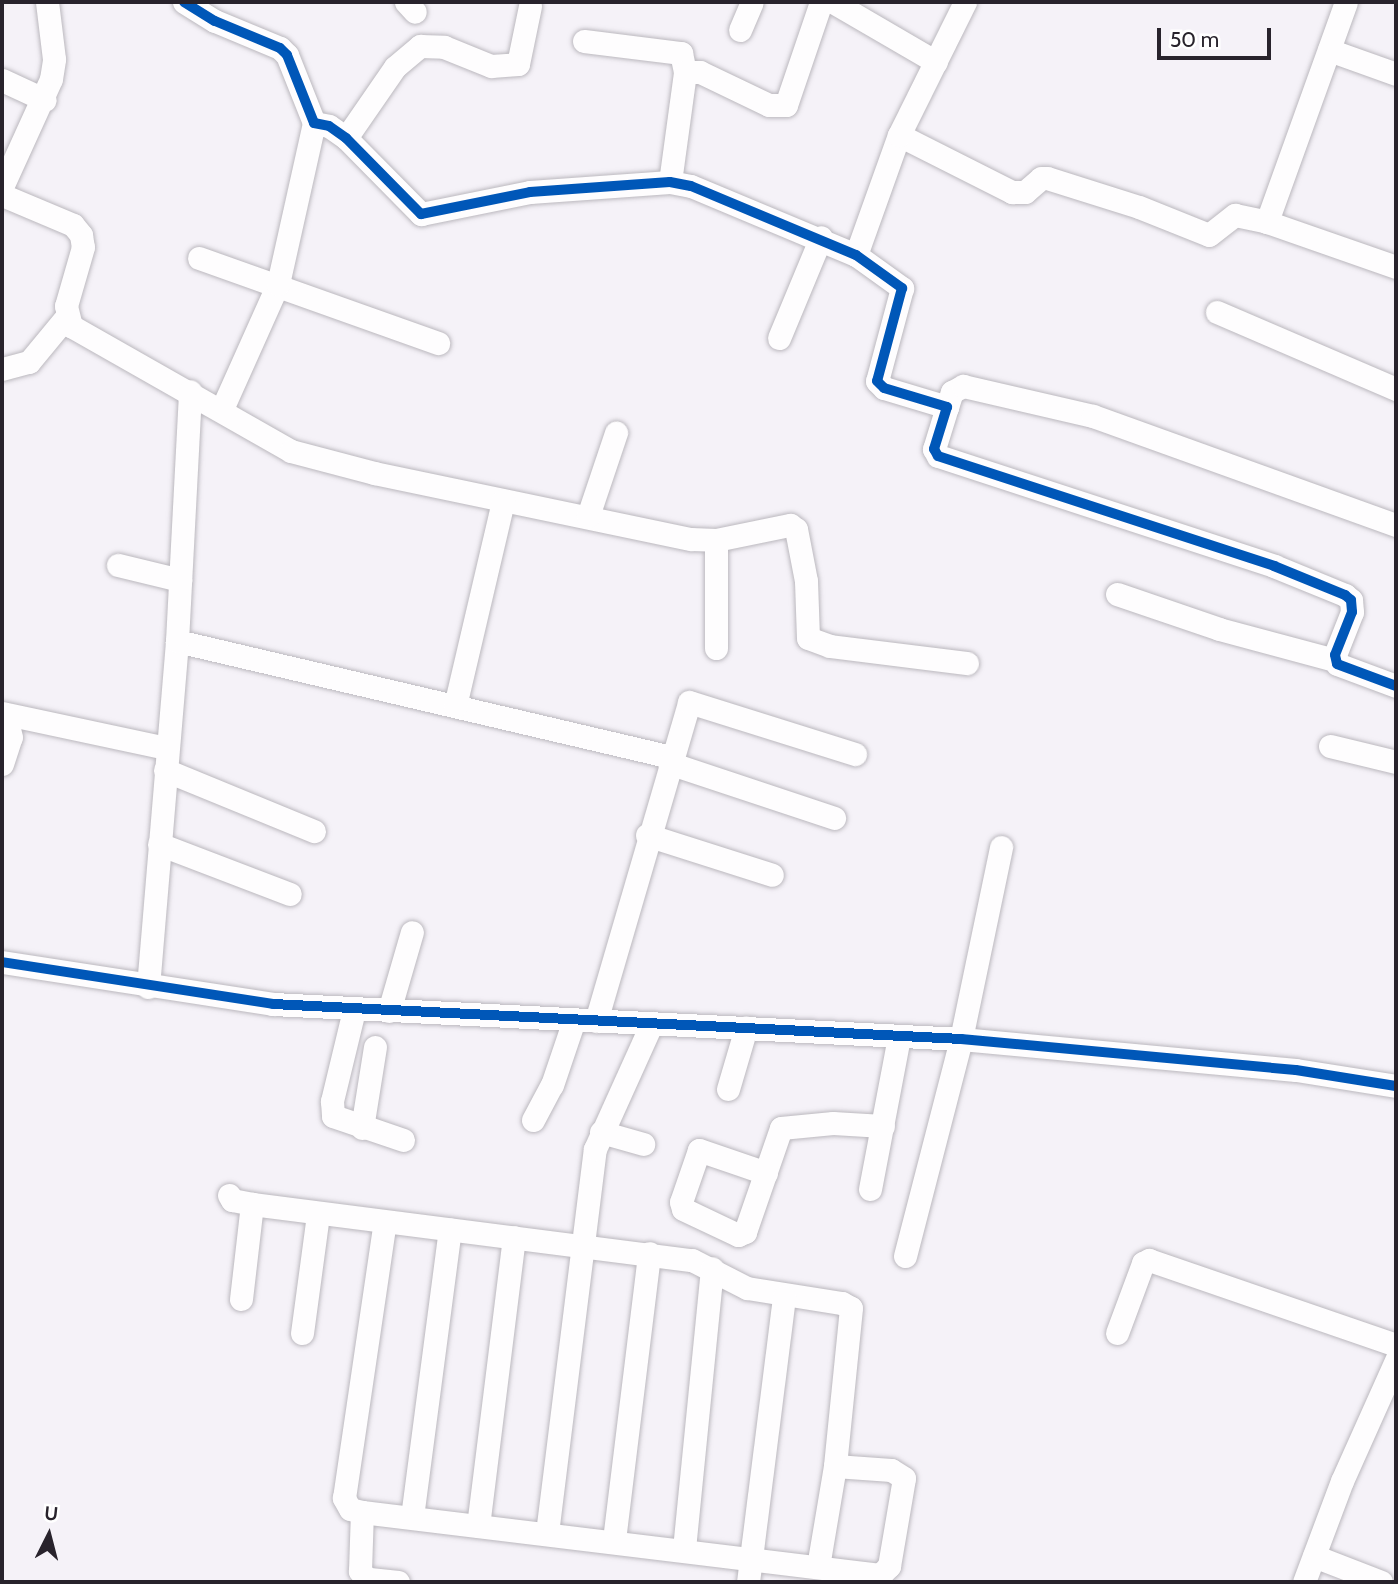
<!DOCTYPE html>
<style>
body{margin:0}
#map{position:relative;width:1398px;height:1584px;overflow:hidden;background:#f5f2f8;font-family:Cabin,sans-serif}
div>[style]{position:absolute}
.roads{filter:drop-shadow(0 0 2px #bbb8be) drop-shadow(0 0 2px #bbb8be)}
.minor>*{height:23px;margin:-11.5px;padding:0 11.5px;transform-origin:11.5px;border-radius:11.5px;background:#fefdfe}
.cycleway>*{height:10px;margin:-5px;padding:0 5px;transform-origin:5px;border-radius:5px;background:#0057b8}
span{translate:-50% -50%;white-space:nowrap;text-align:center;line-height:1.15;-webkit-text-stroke:7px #fff;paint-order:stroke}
.frame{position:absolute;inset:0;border:4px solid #28232c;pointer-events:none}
.north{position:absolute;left:14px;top:1500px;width:70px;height:70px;-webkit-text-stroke:5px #fff;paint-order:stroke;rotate:6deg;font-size:19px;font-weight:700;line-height:28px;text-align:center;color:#28232c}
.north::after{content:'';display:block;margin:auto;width:24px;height:32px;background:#28232c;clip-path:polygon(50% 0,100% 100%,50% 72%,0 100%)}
.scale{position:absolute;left:1157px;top:28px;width:114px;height:32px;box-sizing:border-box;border:4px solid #28232c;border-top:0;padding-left:9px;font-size:21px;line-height:24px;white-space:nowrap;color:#28232c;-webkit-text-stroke:5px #fff;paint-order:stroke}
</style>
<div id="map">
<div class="roads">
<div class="minor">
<div style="left:184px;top:2px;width:36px;rotate:32deg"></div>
<div style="left:215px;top:21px;width:70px;rotate:22.6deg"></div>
<div style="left:280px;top:48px;width:10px;rotate:45deg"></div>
<div style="left:287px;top:55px;width:73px;rotate:68.3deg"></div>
<div style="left:314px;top:123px;width:15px;rotate:11deg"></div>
<div style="left:329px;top:126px;width:21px;rotate:35deg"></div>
<div style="left:346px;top:138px;width:107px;rotate:45.4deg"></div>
<div style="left:421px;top:214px;width:111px;rotate:-11.4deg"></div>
<div style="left:530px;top:192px;width:140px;rotate:-4.1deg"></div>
<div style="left:670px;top:182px;width:21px;rotate:11deg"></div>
<div style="left:691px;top:186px;width:179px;rotate:22.7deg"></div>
<div style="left:856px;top:255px;width:57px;rotate:35.7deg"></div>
<div style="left:902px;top:288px;width:96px;rotate:105deg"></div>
<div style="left:877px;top:381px;width:10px;rotate:45deg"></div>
<div style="left:884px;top:388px;width:66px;rotate:16.8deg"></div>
<div style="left:947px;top:407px;width:44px;rotate:107.2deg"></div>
<div style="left:934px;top:449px;width:8px;rotate:60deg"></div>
<div style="left:938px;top:456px;width:354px;rotate:18.1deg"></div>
<div style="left:1274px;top:566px;width:77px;rotate:22.2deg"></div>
<div style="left:1345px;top:595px;width:8px;rotate:40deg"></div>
<div style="left:1351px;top:600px;width:12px;rotate:85deg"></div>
<div style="left:1352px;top:612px;width:46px;rotate:111.6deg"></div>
<div style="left:1335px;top:655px;width:9px;rotate:77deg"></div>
<div style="left:1337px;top:664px;width:63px;rotate:20.4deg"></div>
<div style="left:406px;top:2px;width:13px;rotate:48deg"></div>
<div style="left:833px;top:2px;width:119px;rotate:30.2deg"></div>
<div style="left:1346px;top:2px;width:234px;rotate:109.8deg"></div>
<div style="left:1267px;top:222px;width:137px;rotate:19.2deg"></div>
<div style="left:740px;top:30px;width:30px;rotate:-67deg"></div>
<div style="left:584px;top:41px;width:98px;rotate:7.1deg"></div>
<div style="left:681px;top:53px;width:19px;rotate:78deg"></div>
<div style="left:1329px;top:50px;width:71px;rotate:19.7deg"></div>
<div style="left:2px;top:80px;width:47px;rotate:24.9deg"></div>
<div style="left:899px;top:135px;width:127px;rotate:26.8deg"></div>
<div style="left:1012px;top:192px;width:13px"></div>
<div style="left:1025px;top:192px;width:21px;rotate:-41deg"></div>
<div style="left:1041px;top:178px;width:6px"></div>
<div style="left:1047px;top:178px;width:96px;rotate:17.5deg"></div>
<div style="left:1139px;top:207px;width:75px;rotate:21.8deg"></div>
<div style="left:1209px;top:235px;width:33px;rotate:-38deg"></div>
<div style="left:1235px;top:215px;width:33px;rotate:12deg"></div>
<div style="left:346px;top:138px;width:86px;rotate:-55.4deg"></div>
<div style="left:395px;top:67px;width:33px;rotate:-40deg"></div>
<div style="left:420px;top:46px;width:24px;rotate:2deg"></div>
<div style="left:444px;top:47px;width:51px;rotate:22deg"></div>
<div style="left:491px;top:66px;width:27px;rotate:-4deg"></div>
<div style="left:518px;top:64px;width:59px;rotate:-78.3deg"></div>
<div style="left:670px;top:182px;width:111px;rotate:-82.2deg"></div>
<div style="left:685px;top:72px;width:15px"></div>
<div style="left:700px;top:72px;width:76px;rotate:25.6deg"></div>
<div style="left:769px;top:105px;width:17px"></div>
<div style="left:786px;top:105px;width:109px;rotate:-71.2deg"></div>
<div style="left:2px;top:187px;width:119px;rotate:-65.6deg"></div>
<div style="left:51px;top:79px;width:20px;rotate:-81deg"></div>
<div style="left:54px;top:59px;width:57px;rotate:-97deg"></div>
<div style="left:2px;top:195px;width:77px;rotate:22.9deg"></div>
<div style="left:73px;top:225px;width:13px;rotate:51deg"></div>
<div style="left:81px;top:235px;width:12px;rotate:81deg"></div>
<div style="left:83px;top:247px;width:61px;rotate:106.1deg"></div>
<div style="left:66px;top:306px;width:21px;rotate:76deg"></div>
<div style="left:71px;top:326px;width:253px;rotate:29.6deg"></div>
<div style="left:291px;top:451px;width:86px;rotate:14.8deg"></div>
<div style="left:374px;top:473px;width:324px;rotate:11.8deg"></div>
<div style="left:691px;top:539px;width:25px;rotate:2deg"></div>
<div style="left:716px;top:540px;width:76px;rotate:-11.5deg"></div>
<div style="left:790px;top:525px;width:7px;rotate:34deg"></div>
<div style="left:796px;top:529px;width:53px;rotate:79.1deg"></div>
<div style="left:806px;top:581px;width:57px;rotate:88deg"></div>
<div style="left:808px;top:638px;width:23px;rotate:20deg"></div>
<div style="left:830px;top:646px;width:138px;rotate:7.1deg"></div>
<div style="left:856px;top:255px;width:127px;rotate:-70.3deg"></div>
<div style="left:899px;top:135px;width:148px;rotate:-63.6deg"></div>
<div style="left:199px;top:258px;width:254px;rotate:19.6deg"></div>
<div style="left:1217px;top:312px;width:195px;rotate:23.3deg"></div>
<div style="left:779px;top:338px;width:109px;rotate:-67.4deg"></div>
<div style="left:2px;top:369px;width:28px;rotate:-15deg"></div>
<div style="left:29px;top:362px;width:60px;rotate:-50.4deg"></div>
<div style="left:947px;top:407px;width:16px;rotate:-72deg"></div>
<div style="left:952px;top:392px;width:13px;rotate:-29deg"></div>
<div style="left:963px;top:386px;width:133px;rotate:13deg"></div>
<div style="left:1093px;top:416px;width:322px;rotate:19.8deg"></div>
<div style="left:222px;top:409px;width:137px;rotate:-65.9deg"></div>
<div style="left:278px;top:284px;width:165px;rotate:-77.4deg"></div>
<div style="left:588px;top:516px;width:88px;rotate:-71.4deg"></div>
<div style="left:716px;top:540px;width:108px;rotate:90deg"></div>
<div style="left:118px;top:565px;width:64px;rotate:13.6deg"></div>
<div style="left:1117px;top:594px;width:108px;rotate:18.9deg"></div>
<div style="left:1219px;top:629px;width:120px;rotate:15deg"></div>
<div style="left:177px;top:641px;width:507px;rotate:13.21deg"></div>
<div style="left:455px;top:706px;width:211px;rotate:-76.8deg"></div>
<div style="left:2px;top:713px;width:169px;rotate:12deg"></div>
<div style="left:1330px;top:746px;width:68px;rotate:13.6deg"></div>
<div style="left:669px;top:763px;width:174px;rotate:18.4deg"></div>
<div style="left:2px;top:764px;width:28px;rotate:-72deg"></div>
<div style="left:11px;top:737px;width:21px;rotate:-104deg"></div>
<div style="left:165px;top:770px;width:161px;rotate:22.3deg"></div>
<div style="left:647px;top:835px;width:131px;rotate:17.7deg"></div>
<div style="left:159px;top:844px;width:140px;rotate:20.9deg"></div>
<div style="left:2px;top:962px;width:274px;rotate:8.8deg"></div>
<div style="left:273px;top:1004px;width:689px;rotate:2.91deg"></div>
<div style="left:961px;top:1039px;width:336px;rotate:5.3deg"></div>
<div style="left:1296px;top:1070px;width:101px;rotate:9.1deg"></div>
<div style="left:148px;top:987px;width:347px;rotate:-85.2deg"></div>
<div style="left:177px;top:641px;width:250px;rotate:-87deg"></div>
<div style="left:354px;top:1010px;width:94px;rotate:103.6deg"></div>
<div style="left:332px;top:1101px;width:15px;rotate:86deg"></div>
<div style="left:333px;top:1116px;width:74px;rotate:18.9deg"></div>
<div style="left:389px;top:1011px;width:82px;rotate:-73.8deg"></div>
<div style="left:596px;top:1021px;width:332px;rotate:-73.7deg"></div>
<div style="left:689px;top:702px;width:174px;rotate:17.4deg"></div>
<div style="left:728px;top:1089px;width:64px;rotate:-73.6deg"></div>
<div style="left:533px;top:1120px;width:40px;rotate:-62deg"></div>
<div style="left:552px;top:1085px;width:69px;rotate:-71.3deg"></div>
<div style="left:362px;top:1128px;width:82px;rotate:-80.9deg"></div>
<div style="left:601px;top:1132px;width:44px;rotate:15.9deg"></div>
<div style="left:766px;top:1173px;width:71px;rotate:-161.1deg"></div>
<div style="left:699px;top:1150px;width:55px;rotate:109.1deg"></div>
<div style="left:681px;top:1202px;width:7px;rotate:74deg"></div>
<div style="left:683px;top:1209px;width:61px;rotate:25.3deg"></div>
<div style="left:738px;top:1235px;width:8px;rotate:-23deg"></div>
<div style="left:745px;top:1232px;width:110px;rotate:-70.9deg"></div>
<div style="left:781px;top:1128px;width:52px;rotate:-5.5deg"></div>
<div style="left:833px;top:1123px;width:50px;rotate:3.4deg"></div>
<div style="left:870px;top:1189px;width:155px;rotate:-79.2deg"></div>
<div style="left:229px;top:1195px;width:6px;rotate:59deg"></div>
<div style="left:232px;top:1200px;width:20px;rotate:11deg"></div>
<div style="left:252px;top:1204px;width:444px;rotate:7.3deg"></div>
<div style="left:692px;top:1260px;width:62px;rotate:27deg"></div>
<div style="left:747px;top:1288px;width:96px;rotate:9deg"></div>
<div style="left:842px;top:1303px;width:10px;rotate:29deg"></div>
<div style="left:851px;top:1308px;width:159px;rotate:95.8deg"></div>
<div style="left:835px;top:1466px;width:102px;rotate:99.6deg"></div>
<div style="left:905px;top:1256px;width:224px;rotate:-75.5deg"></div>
<div style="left:961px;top:1039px;width:196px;rotate:-78.2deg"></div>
<div style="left:241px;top:1299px;width:96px;rotate:-83.4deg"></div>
<div style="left:302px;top:1333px;width:120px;rotate:-82.3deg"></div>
<div style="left:1117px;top:1333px;width:75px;rotate:-69.6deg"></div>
<div style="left:1143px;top:1263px;width:7px;rotate:-27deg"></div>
<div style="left:1149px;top:1260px;width:261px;rotate:19deg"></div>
<div style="left:362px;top:1512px;width:12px;rotate:-166deg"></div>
<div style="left:350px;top:1509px;width:13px;rotate:-119deg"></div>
<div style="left:344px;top:1498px;width:279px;rotate:-81.6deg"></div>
<div style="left:412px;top:1517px;width:290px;rotate:-82.5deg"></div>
<div style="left:478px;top:1526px;width:291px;rotate:-82.9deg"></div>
<div style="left:547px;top:1533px;width:387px;rotate:-82.9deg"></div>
<div style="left:595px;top:1149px;width:138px;rotate:-65.7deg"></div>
<div style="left:614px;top:1540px;width:289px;rotate:-83deg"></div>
<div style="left:684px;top:1549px;width:282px;rotate:-84.3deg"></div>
<div style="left:1314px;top:1556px;width:72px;rotate:21.2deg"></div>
<div style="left:398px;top:1582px;width:31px;rotate:-174deg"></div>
<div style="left:367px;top:1579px;width:11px;rotate:-131deg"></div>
<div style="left:360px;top:1571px;width:59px;rotate:-88.1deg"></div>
<div style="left:362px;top:1512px;width:522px;rotate:6.93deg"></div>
<div style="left:880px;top:1575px;width:13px;rotate:-45deg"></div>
<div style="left:889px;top:1566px;width:89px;rotate:-80.3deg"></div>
<div style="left:904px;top:1478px;width:15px;rotate:-148deg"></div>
<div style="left:891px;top:1470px;width:56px;rotate:-175.9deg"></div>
<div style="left:748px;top:1582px;width:287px;rotate:-82.8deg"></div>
<div style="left:1304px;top:1582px;width:108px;rotate:-69.4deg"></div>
<div style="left:1342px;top:1481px;width:133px;rotate:-65.9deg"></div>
</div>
</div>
<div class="cycleway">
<div style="left:184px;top:2px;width:36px;rotate:32deg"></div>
<div style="left:215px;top:21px;width:70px;rotate:22.6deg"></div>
<div style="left:280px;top:48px;width:10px;rotate:45deg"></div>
<div style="left:287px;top:55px;width:73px;rotate:68.3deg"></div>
<div style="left:314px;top:123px;width:15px;rotate:11deg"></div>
<div style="left:329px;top:126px;width:21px;rotate:35deg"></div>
<div style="left:346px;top:138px;width:107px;rotate:45.4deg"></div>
<div style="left:421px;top:214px;width:111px;rotate:-11.4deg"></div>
<div style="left:530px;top:192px;width:140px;rotate:-4.1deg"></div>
<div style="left:670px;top:182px;width:21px;rotate:11deg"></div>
<div style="left:691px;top:186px;width:179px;rotate:22.7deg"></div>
<div style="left:856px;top:255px;width:57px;rotate:35.7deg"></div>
<div style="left:902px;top:288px;width:96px;rotate:105deg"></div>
<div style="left:877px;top:381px;width:10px;rotate:45deg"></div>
<div style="left:884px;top:388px;width:66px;rotate:16.8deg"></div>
<div style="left:947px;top:407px;width:44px;rotate:107.2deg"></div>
<div style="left:934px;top:449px;width:8px;rotate:60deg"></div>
<div style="left:938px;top:456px;width:354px;rotate:18.1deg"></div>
<div style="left:1274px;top:566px;width:77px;rotate:22.2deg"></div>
<div style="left:1345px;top:595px;width:8px;rotate:40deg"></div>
<div style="left:1351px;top:600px;width:12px;rotate:85deg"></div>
<div style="left:1352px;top:612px;width:46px;rotate:111.6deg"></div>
<div style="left:1335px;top:655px;width:9px;rotate:77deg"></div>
<div style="left:1337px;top:664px;width:63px;rotate:20.4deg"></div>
<div style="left:2px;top:962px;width:274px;rotate:8.8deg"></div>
<div style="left:273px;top:1004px;width:689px;rotate:2.91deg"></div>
<div style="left:961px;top:1039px;width:336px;rotate:5.3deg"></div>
<div style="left:1296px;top:1070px;width:101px;rotate:9.1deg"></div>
</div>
<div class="frame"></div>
<div class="north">U</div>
<div class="scale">50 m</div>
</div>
